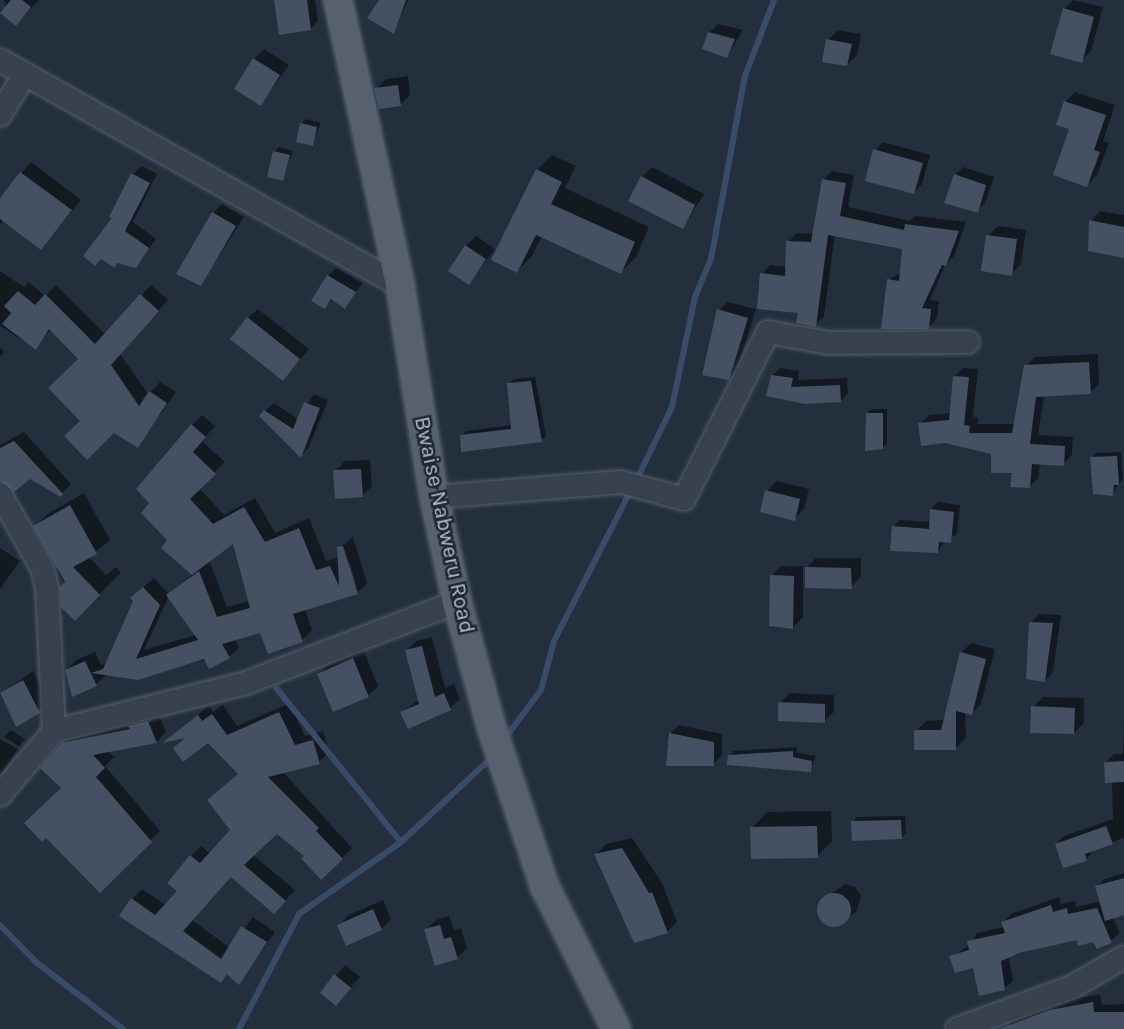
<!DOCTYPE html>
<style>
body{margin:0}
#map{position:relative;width:1124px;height:1029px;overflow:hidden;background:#242f3e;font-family:Karla,sans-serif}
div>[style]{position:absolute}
.shadow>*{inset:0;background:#0007}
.stream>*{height:6px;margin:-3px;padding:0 3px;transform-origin:3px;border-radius:3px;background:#394c67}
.building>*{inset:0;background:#455162}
.round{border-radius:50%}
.roads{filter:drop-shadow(0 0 2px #565f6c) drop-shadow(0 0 2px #565f6c)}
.minor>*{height:22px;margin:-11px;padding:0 11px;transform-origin:11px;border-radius:11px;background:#38414e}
.major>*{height:28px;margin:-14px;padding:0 14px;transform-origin:14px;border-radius:14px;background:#56606e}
span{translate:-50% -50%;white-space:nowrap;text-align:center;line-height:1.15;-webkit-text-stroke:5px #1d2633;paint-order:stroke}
.street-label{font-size:22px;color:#b4bcc9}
</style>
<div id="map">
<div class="shadow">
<div style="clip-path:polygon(4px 0,39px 0,16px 24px)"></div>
<div style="clip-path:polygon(275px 0,315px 0,318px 21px,311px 29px)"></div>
<div style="clip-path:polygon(381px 0,408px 0,394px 32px)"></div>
<div style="clip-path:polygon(1073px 0,1103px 7px,1091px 51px,1081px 61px,1064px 9px)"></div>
<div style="clip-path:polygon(718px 24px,743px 30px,727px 57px,709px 33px)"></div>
<div style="clip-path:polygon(838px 30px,861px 34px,857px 55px,847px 65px,828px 40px)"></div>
<div style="clip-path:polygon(264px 49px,289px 65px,261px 104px,254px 59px)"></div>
<div style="clip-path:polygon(408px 76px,410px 95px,400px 105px,376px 89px,386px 79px)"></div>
<div style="clip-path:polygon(1075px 92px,1115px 105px,1103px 141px,1109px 143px,1097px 175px,1087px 185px,1065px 102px)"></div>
<div style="clip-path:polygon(306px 119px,321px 123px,312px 145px,301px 124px)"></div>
<div style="clip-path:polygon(883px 142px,930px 155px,922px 184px,914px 192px,875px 150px)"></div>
<div style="clip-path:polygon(279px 147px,293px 151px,282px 180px,274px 152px)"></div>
<div style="clip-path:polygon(552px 155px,576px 166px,565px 188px,649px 227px,636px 257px,620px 273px,542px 236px,532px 256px,517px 271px,493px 259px,537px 170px)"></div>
<div style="clip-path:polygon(31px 162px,81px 200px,41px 249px,4px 220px,0 224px,0 199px)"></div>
<div style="clip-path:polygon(141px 166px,157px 174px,133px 222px,156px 239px,135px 267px,119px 262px,115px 266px,114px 218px,133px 174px)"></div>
<div style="clip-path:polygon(evenodd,652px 167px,704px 194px,683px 227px,642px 177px,652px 167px,698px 197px,690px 218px,687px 218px,698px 197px)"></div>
<div style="clip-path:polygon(963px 167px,994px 177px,985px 203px,977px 211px,955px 175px)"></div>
<div style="clip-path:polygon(832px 171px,854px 175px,848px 207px,910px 221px,915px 216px,966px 222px,954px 256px,945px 265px,930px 300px,939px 301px,937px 318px,929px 327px,888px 280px,902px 272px,904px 248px,835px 234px,824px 317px,815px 325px,762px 274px,770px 265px,787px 267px,788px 242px,797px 233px,814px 234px,823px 180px)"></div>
<div style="clip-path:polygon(222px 204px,244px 217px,200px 285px,213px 213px)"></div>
<div style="clip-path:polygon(1100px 211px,1124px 215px,1124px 255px,1091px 221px)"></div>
<div style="clip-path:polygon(998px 226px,1026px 230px,1021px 264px,1011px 274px,988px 236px)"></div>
<div style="clip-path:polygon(476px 236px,495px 249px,469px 283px,466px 246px)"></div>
<div style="clip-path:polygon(336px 268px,363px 283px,345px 307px,333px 299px,325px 307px,328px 276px)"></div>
<div style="clip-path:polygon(0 271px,24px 287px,29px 282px,45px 296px,56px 285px,105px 334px,151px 285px,168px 300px,120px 354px,148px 394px,160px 382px,176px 392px,138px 446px,114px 431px,82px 421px,80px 358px,51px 329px,35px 348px,0 326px)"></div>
<div style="clip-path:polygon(727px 302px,756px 309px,737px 370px,728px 379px,719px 310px)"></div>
<div style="clip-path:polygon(258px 309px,309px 349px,283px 379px,248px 318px)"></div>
<div style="clip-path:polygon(0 347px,4px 352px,0 357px)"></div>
<div style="clip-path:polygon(1098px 354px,1099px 384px,1090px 393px,1044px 395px,1038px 435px,1073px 437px,1072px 455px,1063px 464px,1040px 463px,1038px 478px,1029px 487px,992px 453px,920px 424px,929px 415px,951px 413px,954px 377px,963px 368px,978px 369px,973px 416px,978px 418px,977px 424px,1015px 424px,1026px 366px,1035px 357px)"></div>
<div style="clip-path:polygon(780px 368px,799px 371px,798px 380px,847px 378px,848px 393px,841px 401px,805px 403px,772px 376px)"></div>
<div style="clip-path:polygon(535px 377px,546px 436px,541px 440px,461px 436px,466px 431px,512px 425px,509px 383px,514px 379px)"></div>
<div style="clip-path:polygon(314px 394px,328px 400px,309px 447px,301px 456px,265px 411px,274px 403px,298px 419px)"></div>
<div style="clip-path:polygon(872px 409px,887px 409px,887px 443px,883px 448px,867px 413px)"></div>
<div style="clip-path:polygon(evenodd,202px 415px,215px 426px,202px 441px,225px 462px,199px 488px,224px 515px,255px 498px,275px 533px,309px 518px,326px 561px,339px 557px,339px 548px,353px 537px,367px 583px,357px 593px,305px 609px,312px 630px,302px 640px,261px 631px,235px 639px,239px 647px,229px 657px,107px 674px,96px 685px,66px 670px,76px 660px,95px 652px,101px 665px,108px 662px,142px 588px,154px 578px,169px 594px,193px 574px,163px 548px,169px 540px,151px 503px,192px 425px,202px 415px,234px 541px,250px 601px,227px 607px,209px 560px,234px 541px,202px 415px,349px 562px,358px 589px,348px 569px,349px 562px,202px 415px,169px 596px,196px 635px,144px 650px,169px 596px)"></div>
<div style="clip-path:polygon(24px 432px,71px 484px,60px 495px,30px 478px,0 478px,0 445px)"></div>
<div style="clip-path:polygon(1121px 452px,1123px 479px,1112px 494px,1092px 458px,1096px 453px)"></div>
<div style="clip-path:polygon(370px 460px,372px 486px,362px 496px,335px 471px,345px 461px)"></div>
<div style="clip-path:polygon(777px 481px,809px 489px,804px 509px,794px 519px,767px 491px)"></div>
<div style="clip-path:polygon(84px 493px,110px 540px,89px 557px,106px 575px,116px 567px,121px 573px,75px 618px,73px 600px,35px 526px,49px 513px)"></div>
<div style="clip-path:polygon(938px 502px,960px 505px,957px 534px,945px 541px,938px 551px,893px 527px,900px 520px,931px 522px,931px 509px)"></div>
<div style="clip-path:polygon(0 548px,20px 561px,0 589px)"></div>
<div style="clip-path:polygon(816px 558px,861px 558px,861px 577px,851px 587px,806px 568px)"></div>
<div style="clip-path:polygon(781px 566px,803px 566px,803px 617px,793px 627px,771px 576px)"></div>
<div style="clip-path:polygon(1039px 614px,1061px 615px,1053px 672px,1045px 681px,1030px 623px)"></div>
<div style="clip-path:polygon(432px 637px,445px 688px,454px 684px,460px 699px,450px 708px,409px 727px,402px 712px,420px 699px,406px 651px,416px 641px)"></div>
<div style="clip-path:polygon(971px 643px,995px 649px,981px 704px,971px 714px,965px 712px,966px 738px,956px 748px,916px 731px,926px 721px,945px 720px,961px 653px)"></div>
<div style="clip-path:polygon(363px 649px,378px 686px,368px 696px,319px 674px,329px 664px)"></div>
<div style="clip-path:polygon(33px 671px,49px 702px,16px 725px,0 694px)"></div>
<div style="clip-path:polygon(790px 693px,834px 695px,834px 712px,824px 721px,780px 703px)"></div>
<div style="clip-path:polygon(1043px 697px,1084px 698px,1084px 723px,1074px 733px,1033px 707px)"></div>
<div style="clip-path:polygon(290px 703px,305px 736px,323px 731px,329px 752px,319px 762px,283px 772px,352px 848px,342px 858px,306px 855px,277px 832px,253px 855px,295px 890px,284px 902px,232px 875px,192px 920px,230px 948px,253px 917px,275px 932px,239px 983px,228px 973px,220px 981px,132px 899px,142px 889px,166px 905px,179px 890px,191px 856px,201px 846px,211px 854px,232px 830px,239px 773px,208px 741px,175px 748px,186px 737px,166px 740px,209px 706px,213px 712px,223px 705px,237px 726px)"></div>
<div style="clip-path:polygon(158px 712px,166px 732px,157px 742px,108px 751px,114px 757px,105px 766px,160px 831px,100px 891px,63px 788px,63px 744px,73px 734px)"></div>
<div style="clip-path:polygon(1124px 723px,1124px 838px,1094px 849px,1086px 860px,1056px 844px,1064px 836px,1113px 819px,1112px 781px,1106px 762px,1114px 754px,1123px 754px)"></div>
<div style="clip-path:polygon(679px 725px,722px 734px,722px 756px,713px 764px,670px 734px)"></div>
<div style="clip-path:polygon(11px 730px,25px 739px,19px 746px,4px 737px)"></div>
<div style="clip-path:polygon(0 739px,18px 749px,0 776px)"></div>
<div style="clip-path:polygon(797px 747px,797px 753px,816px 756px,810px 771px,729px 756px,734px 751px)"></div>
<div style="clip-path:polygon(831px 811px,832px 841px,817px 857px,752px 828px,767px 812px)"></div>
<div style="clip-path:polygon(905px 816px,906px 833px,901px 838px,853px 822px,857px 817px)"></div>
<div style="clip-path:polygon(632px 838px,662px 883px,677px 922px,667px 932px,596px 854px,606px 844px)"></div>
<div style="clip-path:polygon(1124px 873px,1124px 915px,1113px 918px,1120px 933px,1111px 941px,1097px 947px,1094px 940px,1078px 938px,1009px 957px,1013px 981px,1004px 989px,974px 966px,951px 957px,970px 945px,977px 933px,1004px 927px,1003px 923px,1011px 914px,1059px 897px,1061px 904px,1075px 901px,1076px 907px,1101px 901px,1097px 887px,1105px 879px)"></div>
<div style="clip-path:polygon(846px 884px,855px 887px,861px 896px,856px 912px,835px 926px,825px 924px,819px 915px,822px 900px)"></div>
<div style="clip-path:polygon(383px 900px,391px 919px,381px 929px,339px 925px,349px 915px)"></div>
<div style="clip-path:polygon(449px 916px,454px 930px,461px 928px,467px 948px,457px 958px,426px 930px,436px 920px)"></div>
<div style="clip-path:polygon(345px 965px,360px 977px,345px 994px,322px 993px)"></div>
<div style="clip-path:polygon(1100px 995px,1102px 1005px,1124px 1004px,1124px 1029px,1006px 1029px,1014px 1019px,1069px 999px)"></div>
</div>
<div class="stream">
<div style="left:636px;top:481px;width:82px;rotate:-64.1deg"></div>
<div style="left:672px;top:407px;width:112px;rotate:-78.2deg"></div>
<div style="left:695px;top:297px;width:41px;rotate:-67.2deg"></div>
<div style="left:711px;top:259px;width:186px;rotate:-79.5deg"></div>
<div style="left:745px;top:76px;width:81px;rotate:-69.1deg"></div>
<div style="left:277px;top:689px;width:197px;rotate:51deg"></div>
<div style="left:509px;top:733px;width:54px;rotate:-53.3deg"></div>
<div style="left:541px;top:690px;width:51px;rotate:-75.1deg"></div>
<div style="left:554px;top:641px;width:169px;rotate:-63deg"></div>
<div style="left:0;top:925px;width:52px;rotate:45.8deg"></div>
<div style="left:36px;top:962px;width:110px;rotate:37.6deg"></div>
<div style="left:239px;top:1029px;width:130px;rotate:-62.4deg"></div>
<div style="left:299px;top:914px;width:125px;rotate:-35.2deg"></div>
<div style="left:401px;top:842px;width:123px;rotate:-43deg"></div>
</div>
<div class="building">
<div style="clip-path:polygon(11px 0,22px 0,31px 7px,16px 26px,0 13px)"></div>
<div style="clip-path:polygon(274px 0,307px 0,311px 30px,279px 35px)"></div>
<div style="clip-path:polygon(379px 0,406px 0,394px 34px,367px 18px)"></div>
<div style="clip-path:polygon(1063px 8px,1094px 17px,1082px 63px,1050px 54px)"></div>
<div style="clip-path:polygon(708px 32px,735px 39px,727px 58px,702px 49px)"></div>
<div style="clip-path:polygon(826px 39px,852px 44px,847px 66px,822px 62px)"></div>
<div style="clip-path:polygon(253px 58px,280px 75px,261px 106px,234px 89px)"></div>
<div style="clip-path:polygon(398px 85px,401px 106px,379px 109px,374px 88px)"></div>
<div style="clip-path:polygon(1064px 101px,1106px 115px,1094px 150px,1100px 152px,1087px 187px,1053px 175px,1069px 129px,1056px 125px)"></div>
<div style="clip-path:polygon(300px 123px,317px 127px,313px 146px,296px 142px)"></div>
<div style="clip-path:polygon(873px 149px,923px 163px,914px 194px,865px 181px)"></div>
<div style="clip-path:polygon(273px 151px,290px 155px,283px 181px,267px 177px)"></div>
<div style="clip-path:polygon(536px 169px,562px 182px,551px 204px,635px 242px,621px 274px,536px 235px,517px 273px,491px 260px)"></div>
<div style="clip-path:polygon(20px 172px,72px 210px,41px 250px,0 219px,0 198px)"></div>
<div style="clip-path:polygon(131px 173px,150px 183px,125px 231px,149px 248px,136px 268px,117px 263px,115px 268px,101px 259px,95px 266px,83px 256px,112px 218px,109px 217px)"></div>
<div style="clip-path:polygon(954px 174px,986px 185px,978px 213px,944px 203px)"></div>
<div style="clip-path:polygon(641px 176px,695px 205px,683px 229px,628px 201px)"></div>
<div style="clip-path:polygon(822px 179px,846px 183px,840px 216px,904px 230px,905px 224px,959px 231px,946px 266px,942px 265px,922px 308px,931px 309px,929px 329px,881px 329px,887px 279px,899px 281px,902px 249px,828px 235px,816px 327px,796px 323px,798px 313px,757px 309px,760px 273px,785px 276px,786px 241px,811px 242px)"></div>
<div style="clip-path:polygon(212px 212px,236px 226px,201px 286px,176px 274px)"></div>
<div style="clip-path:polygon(1089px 220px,1124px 227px,1124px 258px,1088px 251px)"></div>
<div style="clip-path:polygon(986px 235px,1017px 239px,1012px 276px,981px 271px)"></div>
<div style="clip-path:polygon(465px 245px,486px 259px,469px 285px,448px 271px)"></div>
<div style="clip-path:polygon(327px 275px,356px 292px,345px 309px,331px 299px,325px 309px,311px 301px)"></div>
<div style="clip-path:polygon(18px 291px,35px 305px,45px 294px,95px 344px,140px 294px,159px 311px,111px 365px,139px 406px,149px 391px,167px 403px,138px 448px,114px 433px,87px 460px,64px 436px,80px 421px,48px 388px,78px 359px,49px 329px,36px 350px,2px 324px,11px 313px,4px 306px)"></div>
<div style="clip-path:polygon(717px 309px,748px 318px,729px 380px,702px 375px)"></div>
<div style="clip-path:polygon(247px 317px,300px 359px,283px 381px,230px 339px)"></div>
<div style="clip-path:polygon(1089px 362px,1091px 394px,1036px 397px,1030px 444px,1065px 446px,1064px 466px,1032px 464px,1030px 488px,1010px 487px,1012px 473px,991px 473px,991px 454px,945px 443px,921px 446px,918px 423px,949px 420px,953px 376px,969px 377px,964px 425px,970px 426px,969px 433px,1012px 433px,1024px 365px)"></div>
<div style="clip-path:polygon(771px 375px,793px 378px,791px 387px,840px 385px,841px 402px,805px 404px,766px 396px)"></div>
<div style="clip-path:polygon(531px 381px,542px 442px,461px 452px,460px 435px,511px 429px,507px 383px)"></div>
<div style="clip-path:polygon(304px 402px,320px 408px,301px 458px,259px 416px,264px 410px,293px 429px)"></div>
<div style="clip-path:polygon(866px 413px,883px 413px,883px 449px,865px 451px)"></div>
<div style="clip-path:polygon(191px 424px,206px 437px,193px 452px,216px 474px,190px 499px,213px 524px,244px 507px,265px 542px,299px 528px,316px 570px,330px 566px,339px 586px,337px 547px,343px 546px,358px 594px,293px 614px,303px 642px,268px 654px,260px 633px,222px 644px,230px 658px,209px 669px,204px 659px,138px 680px,91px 673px,103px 669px,133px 601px,130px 598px,143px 587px,160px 605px,136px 659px,198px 640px,166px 595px,199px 571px,217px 617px,250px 608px,233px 544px,192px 575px,161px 548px,167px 540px,141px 513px,149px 503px,136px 489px)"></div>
<div style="clip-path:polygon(14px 441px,63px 494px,61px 497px,30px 479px,14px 492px,0 481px,0 448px)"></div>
<div style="clip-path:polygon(1117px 456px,1119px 485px,1114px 485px,1113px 496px,1093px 494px,1090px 457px)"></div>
<div style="clip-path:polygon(361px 469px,363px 497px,335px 499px,333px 470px)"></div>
<div style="clip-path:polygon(765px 490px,800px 499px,795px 521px,760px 512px)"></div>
<div style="clip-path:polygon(70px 505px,97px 554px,73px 567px,100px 595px,75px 621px,61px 607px,60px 587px,65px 582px,33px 526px)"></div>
<div style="clip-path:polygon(930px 509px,954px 512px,951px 543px,939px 542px,938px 553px,890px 551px,892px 526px,929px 529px)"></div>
<div style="clip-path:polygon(805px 567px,851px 568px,852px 589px,805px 588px)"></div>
<div style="clip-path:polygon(770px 575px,794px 576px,793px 629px,769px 626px)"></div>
<div style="clip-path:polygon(1029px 622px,1053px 623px,1045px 682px,1026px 679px)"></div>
<div style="clip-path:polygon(422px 646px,435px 697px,444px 693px,451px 710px,408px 729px,400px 712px,419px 704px,405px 650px)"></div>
<div style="clip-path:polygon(960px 652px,986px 659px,972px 715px,956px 711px,956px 750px,914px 750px,914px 730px,941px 730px)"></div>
<div style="clip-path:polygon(353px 658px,369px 697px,333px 712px,317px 674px)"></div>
<div style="clip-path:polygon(85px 661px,97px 686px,72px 697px,65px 670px)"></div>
<div style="clip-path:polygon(23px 680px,40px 713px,16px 727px,0 693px)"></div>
<div style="clip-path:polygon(778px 702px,825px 704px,825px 723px,778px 721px)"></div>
<div style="clip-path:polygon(1031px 706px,1075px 708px,1074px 734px,1030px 733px)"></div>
<div style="clip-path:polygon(279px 712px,295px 745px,313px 740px,320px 764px,268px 777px,319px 828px,316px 831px,343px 859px,321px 880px,301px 858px,304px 856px,277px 834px,244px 865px,286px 901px,274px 914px,231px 877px,183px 931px,221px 959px,241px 926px,267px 942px,239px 985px,227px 974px,221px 983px,119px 916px,131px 898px,155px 915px,177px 891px,167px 883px,190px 855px,200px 863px,230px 830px,207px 800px,238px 774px,208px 743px,183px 762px,173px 748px,185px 738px,162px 743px,198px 715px,202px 721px,212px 714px,227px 735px)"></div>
<div style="clip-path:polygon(148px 721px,157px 743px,93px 755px,105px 768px,96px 777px,152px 842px,100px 893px,46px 838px,42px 842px,24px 823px,61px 788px,40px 768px,62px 743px,130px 729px,128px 726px)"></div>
<div style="clip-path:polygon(669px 733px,714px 742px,714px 766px,666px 766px)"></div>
<div style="clip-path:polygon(793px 751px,793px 757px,812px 761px,811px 772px,727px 765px,728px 755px)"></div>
<div style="clip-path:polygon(1124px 761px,1124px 782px,1105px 783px,1104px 762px)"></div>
<div style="clip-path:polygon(901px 820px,902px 839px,852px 841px,851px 821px)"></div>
<div style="clip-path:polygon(817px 826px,818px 858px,751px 859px,750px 827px)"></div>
<div style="clip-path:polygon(1106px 826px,1113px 844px,1085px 854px,1087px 861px,1063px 868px,1055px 844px)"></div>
<div style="clip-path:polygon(622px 848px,649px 893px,652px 892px,668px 933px,634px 943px,594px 854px)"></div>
<div style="clip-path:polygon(1124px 878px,1124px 915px,1105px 921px,1095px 886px)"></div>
<div class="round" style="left:817px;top:893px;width:34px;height:34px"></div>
<div style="clip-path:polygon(1051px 905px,1053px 912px,1067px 908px,1068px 914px,1097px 908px,1112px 943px,1097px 949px,1093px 942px,1078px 946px,1077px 940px,1020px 953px,1001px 961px,1005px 990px,979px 996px,973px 968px,955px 973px,949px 956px,969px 950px,967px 941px,1005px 933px,1001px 922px)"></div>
<div style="clip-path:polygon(373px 909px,382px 930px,346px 946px,337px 925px)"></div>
<div style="clip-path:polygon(440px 925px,444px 939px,451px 937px,458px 959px,435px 966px,424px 929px)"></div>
<div style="clip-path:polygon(334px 974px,351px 988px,336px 1006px,320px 993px)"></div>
<div style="clip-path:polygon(1093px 1002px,1094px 1012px,1124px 1012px,1124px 1029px,999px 1029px,1050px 1010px)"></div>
</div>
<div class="roads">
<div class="minor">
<div style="left:0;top:60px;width:459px;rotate:29.4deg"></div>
<div style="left:0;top:115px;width:48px;rotate:-58.6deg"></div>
<div style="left:0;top:494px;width:85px;rotate:60.4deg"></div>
<div style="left:42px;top:568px;width:21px;rotate:76deg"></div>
<div style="left:47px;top:588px;width:143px;rotate:87.2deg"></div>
<div style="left:54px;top:731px;width:198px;rotate:-14deg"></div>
<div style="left:246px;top:683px;width:226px;rotate:-21deg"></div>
<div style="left:434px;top:497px;width:188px;rotate:-4.6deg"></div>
<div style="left:621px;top:482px;width:65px;rotate:15.1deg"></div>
<div style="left:684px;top:499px;width:187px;rotate:-63.3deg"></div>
<div style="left:768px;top:332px;width:62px;rotate:10.2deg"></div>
<div style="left:829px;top:343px;width:139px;rotate:-0.4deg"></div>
<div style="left:0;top:795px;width:84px;rotate:-49.8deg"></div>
<div style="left:957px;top:1029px;width:122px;rotate:-20.1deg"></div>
<div style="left:1072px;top:987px;width:60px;rotate:-30deg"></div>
</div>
<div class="major">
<div style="left:338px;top:0;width:292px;rotate:77.7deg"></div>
<div style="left:400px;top:285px;width:215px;rotate:80.9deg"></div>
<div style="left:434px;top:497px;width:107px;rotate:77.6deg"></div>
<div style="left:457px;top:602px;width:132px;rotate:74.6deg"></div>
<div style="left:492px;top:729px;width:167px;rotate:71.5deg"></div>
<div style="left:545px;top:887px;width:159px;rotate:63.4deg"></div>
</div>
</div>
<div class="street-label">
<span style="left:444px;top:525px;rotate:78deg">Bwaise Nabweru Road</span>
</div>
</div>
